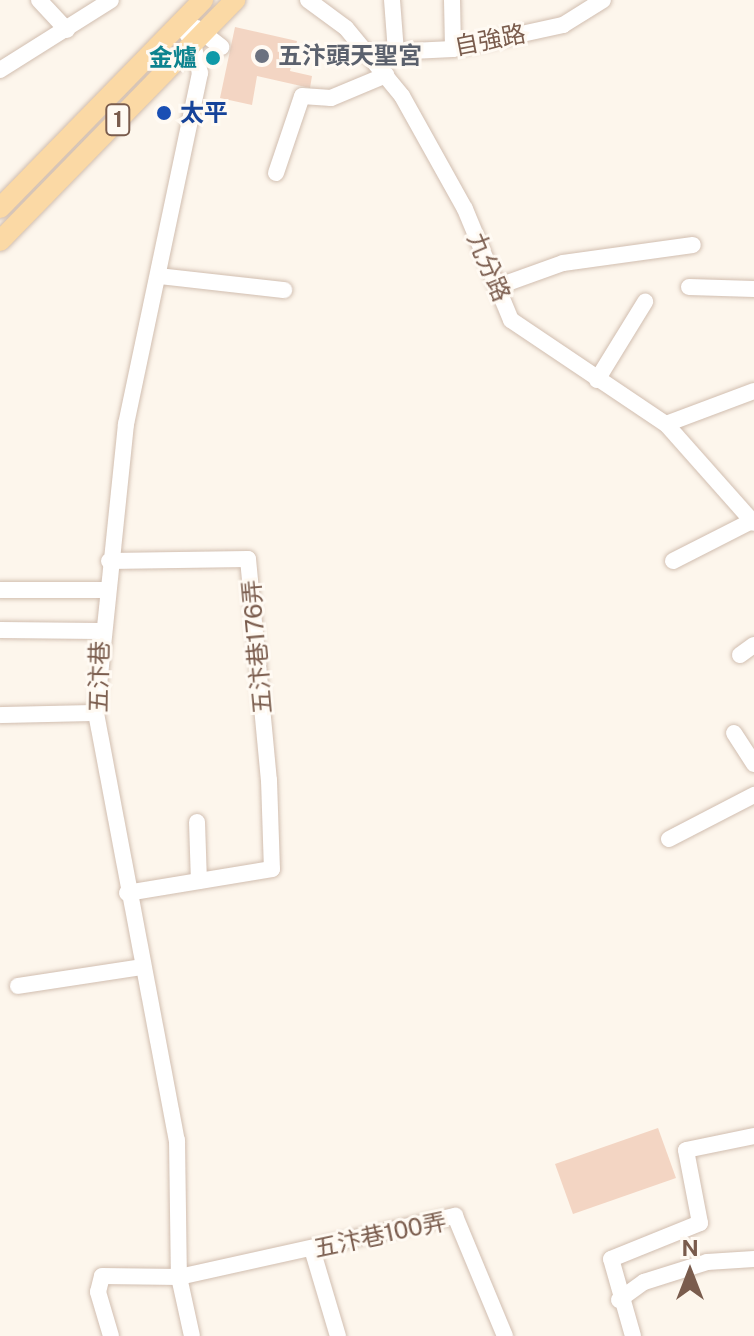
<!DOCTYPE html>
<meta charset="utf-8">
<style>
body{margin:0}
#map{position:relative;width:754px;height:1336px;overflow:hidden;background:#fdf6ec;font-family:"Public Sans","Noto Sans TC",sans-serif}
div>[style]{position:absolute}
.building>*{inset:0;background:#f3d5c3}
.roads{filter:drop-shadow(0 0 2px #d1beb0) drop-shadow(0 0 2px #d1beb0)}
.minor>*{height:16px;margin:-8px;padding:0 8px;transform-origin:8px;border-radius:8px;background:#fff}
.major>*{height:20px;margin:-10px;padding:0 10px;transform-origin:10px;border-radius:10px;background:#fbd9a5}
.dots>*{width:22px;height:22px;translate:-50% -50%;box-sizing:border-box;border:4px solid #fffaf3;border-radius:50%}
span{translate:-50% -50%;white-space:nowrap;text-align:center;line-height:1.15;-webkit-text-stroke:6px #fffaf3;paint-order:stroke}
.shield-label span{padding:2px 6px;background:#fffaf3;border:2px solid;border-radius:6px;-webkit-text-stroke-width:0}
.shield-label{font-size:22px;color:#7a5c4d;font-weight:700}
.street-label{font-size:24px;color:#7a5c4d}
.worship-label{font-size:24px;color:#5b616d;font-weight:700}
.left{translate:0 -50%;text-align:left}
.culture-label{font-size:24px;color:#0d838f;font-weight:700}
.right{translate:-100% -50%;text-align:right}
.transit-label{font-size:24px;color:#164399;font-weight:700}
.north{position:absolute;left:650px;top:1232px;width:80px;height:80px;-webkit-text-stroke:6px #fffaf3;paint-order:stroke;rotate:0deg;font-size:22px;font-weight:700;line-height:32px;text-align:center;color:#7a5c4d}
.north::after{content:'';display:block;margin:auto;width:28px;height:36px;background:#7a5c4d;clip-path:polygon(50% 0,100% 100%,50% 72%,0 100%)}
</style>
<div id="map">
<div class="building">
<div style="clip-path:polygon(235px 27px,297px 41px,290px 71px,312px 76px,310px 88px,257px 76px,252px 105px,220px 98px)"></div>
<div style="clip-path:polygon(658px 1128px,676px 1178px,573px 1214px,555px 1164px)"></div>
</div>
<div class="roads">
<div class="minor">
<div style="left:39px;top:0;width:41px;rotate:47deg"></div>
<div style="left:308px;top:0;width:47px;rotate:36.4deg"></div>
<div style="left:346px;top:28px;width:88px;rotate:50.5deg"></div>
<div style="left:402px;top:96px;width:129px;rotate:60.9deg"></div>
<div style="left:465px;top:209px;width:120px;rotate:67.5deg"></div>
<div style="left:511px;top:320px;width:187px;rotate:33.9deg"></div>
<div style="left:666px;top:424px;width:132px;rotate:48.4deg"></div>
<div style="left:392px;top:0;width:52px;rotate:85.6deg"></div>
<div style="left:452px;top:0;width:49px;rotate:88.8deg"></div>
<div style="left:180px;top:23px;width:24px;rotate:57deg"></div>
<div style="left:193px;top:43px;width:31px;rotate:77deg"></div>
<div style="left:200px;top:73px;width:359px;rotate:101.9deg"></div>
<div style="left:126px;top:424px;width:291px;rotate:95.9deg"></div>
<div style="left:96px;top:713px;width:435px;rotate:79.3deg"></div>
<div style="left:177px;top:1140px;width:137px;rotate:89.2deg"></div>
<div style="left:179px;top:1277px;width:60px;rotate:77.6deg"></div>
<div style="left:197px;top:28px;width:31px;rotate:38deg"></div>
<div style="left:370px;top:53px;width:83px;rotate:-2.8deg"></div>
<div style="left:453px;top:49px;width:113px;rotate:-12.3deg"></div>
<div style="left:563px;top:25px;width:47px;rotate:-32deg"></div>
<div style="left:0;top:70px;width:131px;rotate:-32.2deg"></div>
<div style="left:276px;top:173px;width:81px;rotate:-71.3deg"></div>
<div style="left:302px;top:96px;width:29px;rotate:4deg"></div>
<div style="left:331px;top:98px;width:60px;rotate:-22.7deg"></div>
<div style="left:159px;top:276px;width:126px;rotate:6.4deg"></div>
<div style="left:499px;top:286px;width:68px;rotate:-19.8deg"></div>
<div style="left:563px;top:263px;width:131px;rotate:-7.9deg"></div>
<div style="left:689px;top:287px;width:65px;rotate:1.8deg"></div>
<div style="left:597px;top:380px;width:92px;rotate:-58.4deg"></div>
<div style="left:666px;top:424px;width:94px;rotate:-20.6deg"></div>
<div style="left:109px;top:561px;width:139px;rotate:-0.8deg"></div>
<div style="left:248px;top:559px;width:222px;rotate:84.6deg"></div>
<div style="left:269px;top:780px;width:89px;rotate:88.1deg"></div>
<div style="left:272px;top:869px;width:147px;rotate:170.6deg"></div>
<div style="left:673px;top:561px;width:89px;rotate:-26.9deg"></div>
<div style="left:0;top:590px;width:105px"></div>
<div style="left:0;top:630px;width:100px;rotate:0.6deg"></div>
<div style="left:740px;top:655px;width:17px;rotate:-36deg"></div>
<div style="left:0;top:715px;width:96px;rotate:-1.2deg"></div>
<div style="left:734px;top:733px;width:37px;rotate:57deg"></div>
<div style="left:197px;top:822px;width:59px;rotate:88.1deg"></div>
<div style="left:669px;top:839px;width:96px;rotate:-27.4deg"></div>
<div style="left:18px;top:986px;width:125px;rotate:-8.7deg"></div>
<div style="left:312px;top:1249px;width:91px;rotate:73.4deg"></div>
<div style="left:619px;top:1300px;width:31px;rotate:-36deg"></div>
<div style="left:644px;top:1282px;width:66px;rotate:-17.6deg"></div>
<div style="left:707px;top:1262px;width:47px;rotate:-3.7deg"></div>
<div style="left:111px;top:1336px;width:46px;rotate:-106.5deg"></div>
<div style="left:98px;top:1292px;width:16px;rotate:-76deg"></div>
<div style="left:102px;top:1276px;width:77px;rotate:0.7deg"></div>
<div style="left:179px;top:1277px;width:283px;rotate:-12.5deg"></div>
<div style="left:455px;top:1216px;width:130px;rotate:67.4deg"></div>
<div style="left:633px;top:1336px;width:80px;rotate:-105.9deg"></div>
<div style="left:611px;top:1259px;width:96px;rotate:-22deg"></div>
<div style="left:700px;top:1223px;width:74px;rotate:-100.9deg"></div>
<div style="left:686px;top:1150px;width:69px;rotate:-11.6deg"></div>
</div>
<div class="major">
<div style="left:0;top:208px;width:291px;rotate:-45.7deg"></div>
<div style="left:0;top:241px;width:337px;rotate:-45.7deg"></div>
</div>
</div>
<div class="dots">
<div style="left:262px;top:56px;background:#6b7280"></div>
<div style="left:213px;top:58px;background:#0f9aa8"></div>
<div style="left:164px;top:113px;background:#1a4fb4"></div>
</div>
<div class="shield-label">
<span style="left:118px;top:120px">1</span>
</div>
<div class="street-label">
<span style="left:490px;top:40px;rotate:-11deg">自強路</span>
<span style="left:489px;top:267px;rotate:67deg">九分路</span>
<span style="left:257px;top:647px;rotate:-95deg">五汴巷176弄</span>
<span style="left:99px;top:677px;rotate:-89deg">五汴巷</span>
<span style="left:380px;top:1235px;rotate:-12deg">五汴巷100弄</span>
</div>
<div class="worship-label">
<span class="left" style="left:278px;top:56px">五汴頭天聖宮</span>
</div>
<div class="culture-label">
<span class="right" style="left:197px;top:58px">金爐</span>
</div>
<div class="transit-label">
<span class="left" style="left:180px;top:113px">太平</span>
</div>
<div class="north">N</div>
</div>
